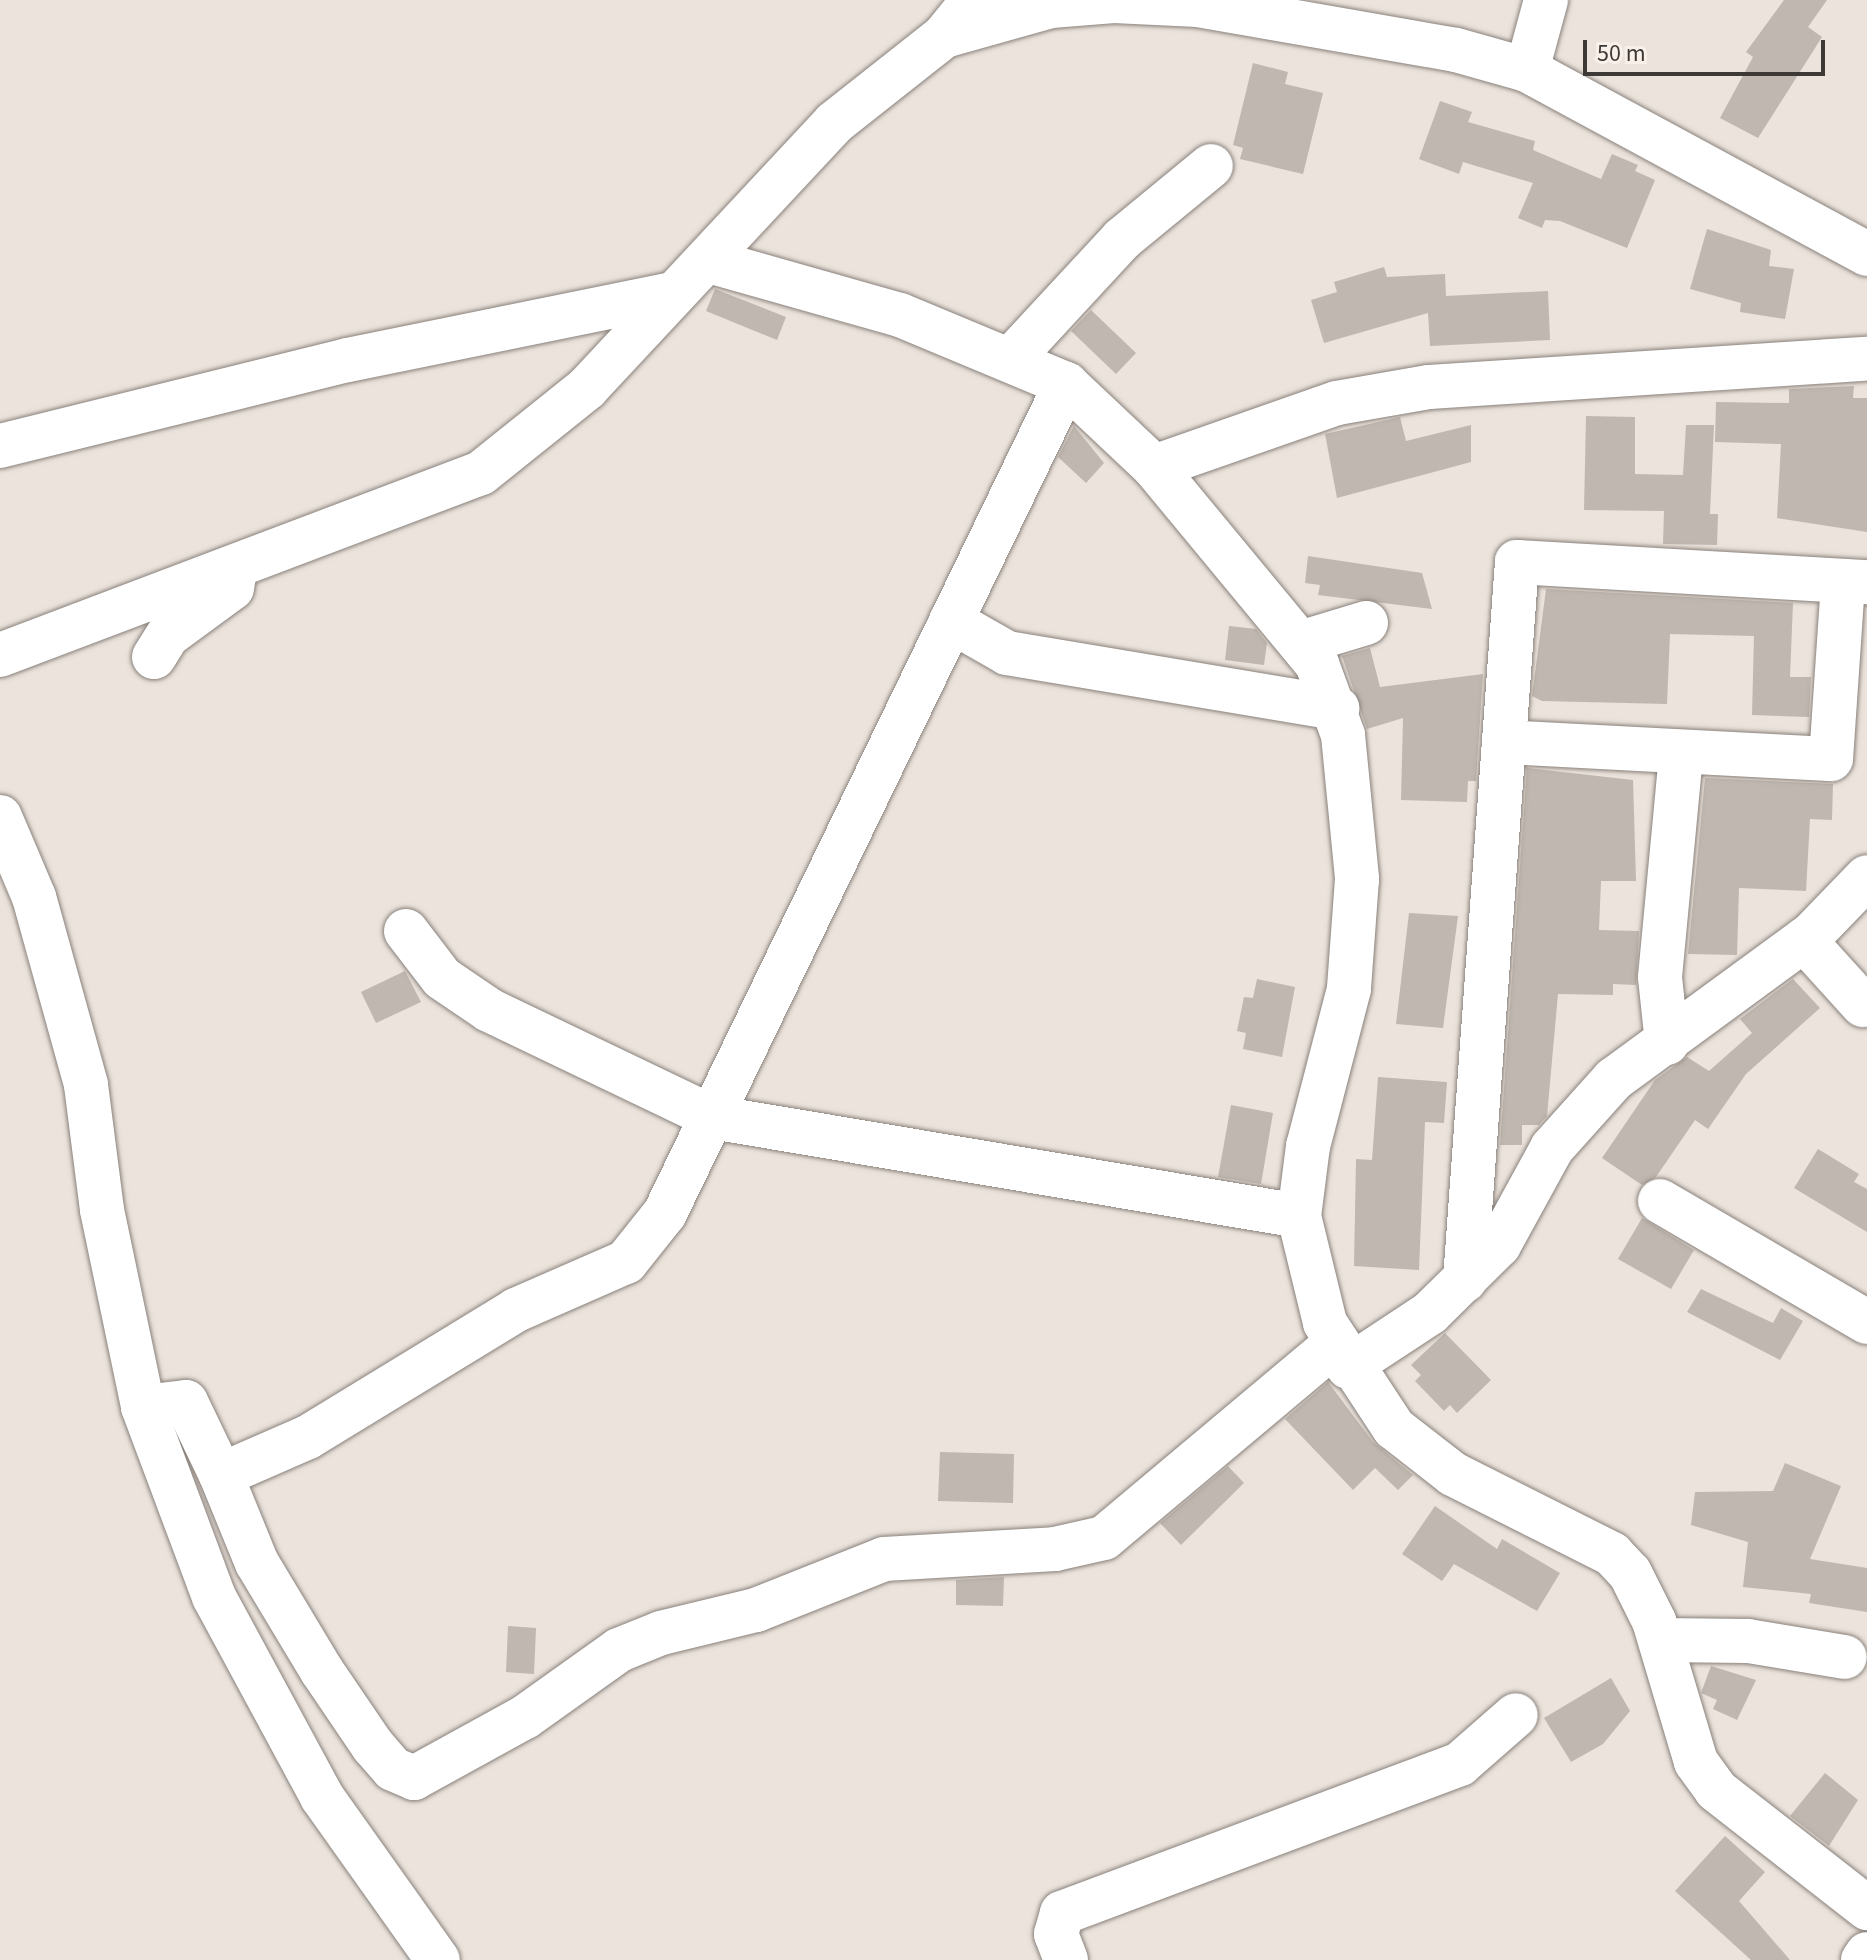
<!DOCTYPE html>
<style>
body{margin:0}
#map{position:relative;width:1867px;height:1960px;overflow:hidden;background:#ebe3dc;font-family:"Source Sans 3",sans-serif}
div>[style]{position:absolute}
.building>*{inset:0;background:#bfb7b0}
.roads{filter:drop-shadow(0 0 2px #89817b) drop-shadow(0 0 2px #89817b)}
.minor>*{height:44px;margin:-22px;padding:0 22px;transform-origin:22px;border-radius:22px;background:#fff}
span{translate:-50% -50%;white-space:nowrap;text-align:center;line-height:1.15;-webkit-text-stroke:8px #f9f0e9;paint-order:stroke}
.scale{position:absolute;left:1583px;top:40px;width:242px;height:36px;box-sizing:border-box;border:4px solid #3d3937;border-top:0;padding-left:10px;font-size:24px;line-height:28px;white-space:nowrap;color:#3d3937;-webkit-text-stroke:6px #f9f0e9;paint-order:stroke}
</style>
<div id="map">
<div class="building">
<div style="clip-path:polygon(1784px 0,1827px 0,1808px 27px,1822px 37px,1758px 138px,1720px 118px,1753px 57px,1746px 52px)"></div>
<div style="clip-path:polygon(1253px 63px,1288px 72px,1285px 84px,1323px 93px,1303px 174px,1240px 159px,1243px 148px,1233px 145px)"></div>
<div style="clip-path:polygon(1440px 101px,1472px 112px,1468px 122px,1535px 141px,1533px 150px,1601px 179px,1612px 154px,1638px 165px,1635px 171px,1655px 180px,1627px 248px,1560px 221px,1545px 220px,1542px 228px,1518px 218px,1533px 183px,1463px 162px,1459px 174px,1419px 159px)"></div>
<div style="clip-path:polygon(1707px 229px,1771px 250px,1769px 266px,1794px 269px,1785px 319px,1740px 312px,1741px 303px,1690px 289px)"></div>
<div style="clip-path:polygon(1384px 267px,1387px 277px,1445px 274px,1446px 296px,1548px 291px,1550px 340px,1430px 346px,1428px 313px,1324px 343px,1311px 300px,1337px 292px,1334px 282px)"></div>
<div style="clip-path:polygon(715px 289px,786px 317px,777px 340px,706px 311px)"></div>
<div style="clip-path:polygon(1091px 310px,1136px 353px,1116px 374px,1071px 331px)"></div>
<div style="clip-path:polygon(1854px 386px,1853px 398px,1867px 398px,1867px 532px,1777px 518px,1781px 444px,1715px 442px,1716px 402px,1789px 403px,1789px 389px)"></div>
<div style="clip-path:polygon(1586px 416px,1635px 417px,1635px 474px,1683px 475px,1686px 425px,1714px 425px,1710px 514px,1718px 514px,1717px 545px,1663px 544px,1664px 511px,1584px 510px)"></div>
<div style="clip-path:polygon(1400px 417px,1406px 441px,1471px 425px,1471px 462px,1337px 498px,1325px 434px)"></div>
<div style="clip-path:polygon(1074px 426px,1104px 463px,1086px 483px,1058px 457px)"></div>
<div style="clip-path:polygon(1308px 556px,1422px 573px,1432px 609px,1318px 595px,1320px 585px,1305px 583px)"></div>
<div style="clip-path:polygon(1546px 589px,1793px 603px,1790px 677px,1811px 677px,1809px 717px,1752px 715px,1754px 636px,1670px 634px,1667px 704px,1542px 701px,1532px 696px)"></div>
<div style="clip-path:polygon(1229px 626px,1256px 629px,1267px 643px,1264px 665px,1225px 660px)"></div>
<div style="clip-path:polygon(1370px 648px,1380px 687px,1483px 674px,1476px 781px,1468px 781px,1467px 802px,1401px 800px,1403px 718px,1367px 729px,1342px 656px)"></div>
<div style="clip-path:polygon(1527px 768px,1633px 780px,1636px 881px,1601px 881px,1599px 930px,1639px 931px,1636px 985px,1613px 984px,1613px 995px,1558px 994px,1547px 1116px,1539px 1125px,1522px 1125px,1522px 1145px,1500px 1145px)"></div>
<div style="clip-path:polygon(1705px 778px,1833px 784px,1832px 820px,1810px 819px,1806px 891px,1739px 888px,1737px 955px,1688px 954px)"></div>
<div style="clip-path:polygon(1409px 913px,1458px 916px,1443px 1028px,1396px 1024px)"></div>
<div style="clip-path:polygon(405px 971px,421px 1002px,376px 1023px,361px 992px)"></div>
<div style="clip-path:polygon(1257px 979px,1295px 987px,1282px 1057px,1243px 1049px,1246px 1033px,1237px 1031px,1244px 997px,1253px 998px)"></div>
<div style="clip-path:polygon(1793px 979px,1820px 1008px,1746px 1074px,1708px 1129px,1695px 1120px,1656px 1177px,1642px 1185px,1602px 1158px,1655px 1080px,1687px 1057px,1709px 1071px,1752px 1033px,1740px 1019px)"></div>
<div style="clip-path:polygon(1378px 1077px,1447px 1082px,1444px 1123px,1425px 1122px,1419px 1270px,1354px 1266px,1356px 1159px,1372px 1160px)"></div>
<div style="clip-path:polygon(1231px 1105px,1273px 1113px,1261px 1184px,1218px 1177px)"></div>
<div style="clip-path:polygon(1818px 1149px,1859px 1174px,1854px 1182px,1867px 1189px,1867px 1232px,1794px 1188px)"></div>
<div style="clip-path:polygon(1642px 1218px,1694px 1250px,1671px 1289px,1618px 1259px)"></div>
<div style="clip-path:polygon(1701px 1289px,1773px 1323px,1781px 1308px,1803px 1321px,1780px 1360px,1687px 1312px)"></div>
<div style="clip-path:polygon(1445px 1333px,1491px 1380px,1457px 1413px,1450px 1405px,1444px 1411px,1415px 1381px,1421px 1375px,1411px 1365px)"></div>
<div style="clip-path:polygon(1328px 1382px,1373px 1442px,1413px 1475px,1398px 1490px,1375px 1468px,1353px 1490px,1285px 1419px)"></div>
<div style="clip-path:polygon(940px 1452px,1014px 1454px,1013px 1503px,938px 1501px)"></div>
<div style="clip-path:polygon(1785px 1463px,1841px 1486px,1810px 1559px,1867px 1568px,1867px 1612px,1809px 1603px,1811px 1594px,1743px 1587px,1748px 1542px,1691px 1525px,1695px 1492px,1773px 1491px)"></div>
<div style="clip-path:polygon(1228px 1466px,1244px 1483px,1181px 1545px,1160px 1523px)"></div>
<div style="clip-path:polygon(1435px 1506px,1497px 1549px,1502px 1539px,1560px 1573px,1537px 1611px,1454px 1564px,1442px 1581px,1402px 1554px)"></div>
<div style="clip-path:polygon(1004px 1577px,1003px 1606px,956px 1605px,956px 1580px)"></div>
<div style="clip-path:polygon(508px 1626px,536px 1628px,534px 1674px,506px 1672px)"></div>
<div style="clip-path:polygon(1711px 1666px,1756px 1680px,1737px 1720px,1713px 1709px,1717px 1700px,1701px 1693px)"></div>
<div style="clip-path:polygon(1611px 1678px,1630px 1711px,1603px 1744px,1571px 1762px,1544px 1718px)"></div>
<div style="clip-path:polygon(1825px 1773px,1858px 1800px,1829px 1846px,1790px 1816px)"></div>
<div style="clip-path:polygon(1725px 1836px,1765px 1872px,1739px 1901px,1790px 1960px,1751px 1960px,1675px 1891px)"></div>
</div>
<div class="roads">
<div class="minor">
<div style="left:944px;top:36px;width:111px;rotate:-15.7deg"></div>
<div style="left:1051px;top:6px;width:63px;rotate:-4.5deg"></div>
<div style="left:1114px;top:1px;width:84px;rotate:2.7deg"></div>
<div style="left:1198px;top:5px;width:262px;rotate:9.9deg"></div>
<div style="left:1456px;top:50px;width:74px;rotate:15.7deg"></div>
<div style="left:1527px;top:70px;width:387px;rotate:28.4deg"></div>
<div style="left:1527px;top:70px;width:73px;rotate:-74.8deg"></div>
<div style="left:709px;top:261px;width:198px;rotate:15.8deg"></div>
<div style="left:900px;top:315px;width:180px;rotate:22.6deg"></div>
<div style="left:1066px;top:384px;width:121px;rotate:43.3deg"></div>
<div style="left:1154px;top:467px;width:256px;rotate:50.4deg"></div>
<div style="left:1317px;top:664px;width:76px;rotate:69.9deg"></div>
<div style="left:1343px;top:735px;width:145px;rotate:84.4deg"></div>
<div style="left:1357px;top:879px;width:110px;rotate:94.2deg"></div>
<div style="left:1349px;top:989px;width:162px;rotate:104.6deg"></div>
<div style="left:1308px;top:1146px;width:71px;rotate:97.3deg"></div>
<div style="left:1299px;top:1216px;width:110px;rotate:76.3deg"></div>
<div style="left:1325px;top:1323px;width:126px;rotate:56.7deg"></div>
<div style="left:1394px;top:1428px;width:75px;rotate:37.9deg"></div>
<div style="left:1453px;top:1474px;width:178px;rotate:26.7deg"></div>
<div style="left:1612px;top:1554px;width:26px;rotate:47deg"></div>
<div style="left:1630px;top:1573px;width:54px;rotate:63.4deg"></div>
<div style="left:1654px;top:1621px;width:147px;rotate:73.4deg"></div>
<div style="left:1696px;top:1762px;width:34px;rotate:54deg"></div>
<div style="left:1716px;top:1790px;width:192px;rotate:38deg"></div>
<div style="left:1011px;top:359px;width:163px;rotate:-47.2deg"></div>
<div style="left:1122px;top:239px;width:115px;rotate:-39.4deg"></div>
<div style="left:0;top:446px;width:358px;rotate:-13.9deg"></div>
<div style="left:348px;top:360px;width:330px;rotate:-11.5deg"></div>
<div style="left:1154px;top:467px;width:194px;rotate:-19.3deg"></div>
<div style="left:1337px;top:403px;width:93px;rotate:-9.9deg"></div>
<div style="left:1429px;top:387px;width:439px;rotate:-3.7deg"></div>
<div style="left:951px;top:621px;width:64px;rotate:29.7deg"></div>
<div style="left:1007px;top:653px;width:335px;rotate:9.5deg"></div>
<div style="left:1300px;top:643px;width:69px;rotate:-16.9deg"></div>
<div style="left:0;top:655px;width:514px;rotate:-20.73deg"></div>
<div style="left:481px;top:473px;width:136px;rotate:-38.7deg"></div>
<div style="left:587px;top:388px;width:362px;rotate:-47deg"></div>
<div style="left:834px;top:123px;width:140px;rotate:-38.3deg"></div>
<div style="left:944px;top:36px;width:46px;rotate:-51.1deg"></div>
<div style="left:154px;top:657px;width:26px;rotate:-58deg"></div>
<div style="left:168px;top:635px;width:79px;rotate:-36.3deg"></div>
<div style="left:232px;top:588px;width:20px;rotate:-81deg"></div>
<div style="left:1504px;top:742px;width:327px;rotate:3deg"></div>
<div style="left:1831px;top:759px;width:178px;rotate:-86.1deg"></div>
<div style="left:0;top:817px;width:87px;rotate:67deg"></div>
<div style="left:34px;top:897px;width:195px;rotate:74.5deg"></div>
<div style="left:86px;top:1085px;width:126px;rotate:82.7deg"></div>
<div style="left:102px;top:1210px;width:201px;rotate:78.2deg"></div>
<div style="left:143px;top:1407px;width:203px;rotate:69.5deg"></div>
<div style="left:214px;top:1597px;width:227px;rotate:61.6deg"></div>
<div style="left:322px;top:1797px;width:200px;rotate:54.6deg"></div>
<div style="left:406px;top:931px;width:59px;rotate:52.5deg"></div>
<div style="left:442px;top:978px;width:57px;rotate:34.2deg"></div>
<div style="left:489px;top:1010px;width:247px;rotate:25.6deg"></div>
<div style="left:712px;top:1117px;width:595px;rotate:9.57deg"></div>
<div style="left:1804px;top:940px;width:88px;rotate:47.8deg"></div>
<div style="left:1667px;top:1043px;width:66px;rotate:-96.1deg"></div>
<div style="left:1660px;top:977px;width:224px;rotate:-84.6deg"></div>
<div style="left:1660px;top:1201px;width:240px;rotate:30.3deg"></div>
<div style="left:1465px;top:1280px;width:720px;rotate:-85.86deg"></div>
<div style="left:1517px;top:562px;width:351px;rotate:3.3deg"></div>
<div style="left:1348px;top:1367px;width:98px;rotate:-33.4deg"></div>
<div style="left:1430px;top:1313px;width:97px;rotate:-44.6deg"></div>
<div style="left:1499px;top:1245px;width:111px;rotate:-61.3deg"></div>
<div style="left:1552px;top:1148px;width:93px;rotate:-48.1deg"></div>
<div style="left:1614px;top:1079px;width:245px;rotate:-36.2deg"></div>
<div style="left:1812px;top:934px;width:79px;rotate:-46deg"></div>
<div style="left:143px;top:1407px;width:43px;rotate:-6.6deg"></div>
<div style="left:186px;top:1402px;width:81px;rotate:64.4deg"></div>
<div style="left:221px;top:1475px;width:95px;rotate:-23.6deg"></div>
<div style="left:308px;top:1437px;width:244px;rotate:-31.4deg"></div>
<div style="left:516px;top:1310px;width:120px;rotate:-23.6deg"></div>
<div style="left:626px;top:1262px;width:63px;rotate:-51.5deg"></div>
<div style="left:665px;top:1213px;width:921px;rotate:-64.19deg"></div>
<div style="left:221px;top:1475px;width:95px;rotate:67.8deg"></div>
<div style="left:257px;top:1563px;width:126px;rotate:59deg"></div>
<div style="left:322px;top:1671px;width:91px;rotate:55.8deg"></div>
<div style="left:373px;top:1746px;width:30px;rotate:49deg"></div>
<div style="left:393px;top:1769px;width:23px;rotate:23deg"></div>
<div style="left:414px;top:1778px;width:127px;rotate:-28.8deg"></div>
<div style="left:525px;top:1717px;width:115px;rotate:-35.5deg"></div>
<div style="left:619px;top:1650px;width:45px;rotate:-22deg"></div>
<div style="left:661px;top:1633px;width:98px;rotate:-13.6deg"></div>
<div style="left:756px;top:1610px;width:138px;rotate:-21.7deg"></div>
<div style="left:884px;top:1559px;width:171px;rotate:-3.3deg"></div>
<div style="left:1055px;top:1549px;width:50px;rotate:-12.7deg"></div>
<div style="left:1104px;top:1538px;width:303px;rotate:-40deg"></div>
<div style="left:1660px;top:1640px;width:88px;rotate:0.7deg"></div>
<div style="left:1748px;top:1641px;width:98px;rotate:9.4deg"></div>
<div style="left:1066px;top:1960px;width:28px;rotate:-111deg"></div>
<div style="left:1056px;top:1934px;width:22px;rotate:-74deg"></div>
<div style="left:1062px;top:1913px;width:425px;rotate:-20.5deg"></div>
<div style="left:1460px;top:1764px;width:74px;rotate:-41.2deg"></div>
<div style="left:1863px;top:1960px;width:7px;rotate:-56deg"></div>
</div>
</div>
<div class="scale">50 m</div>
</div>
